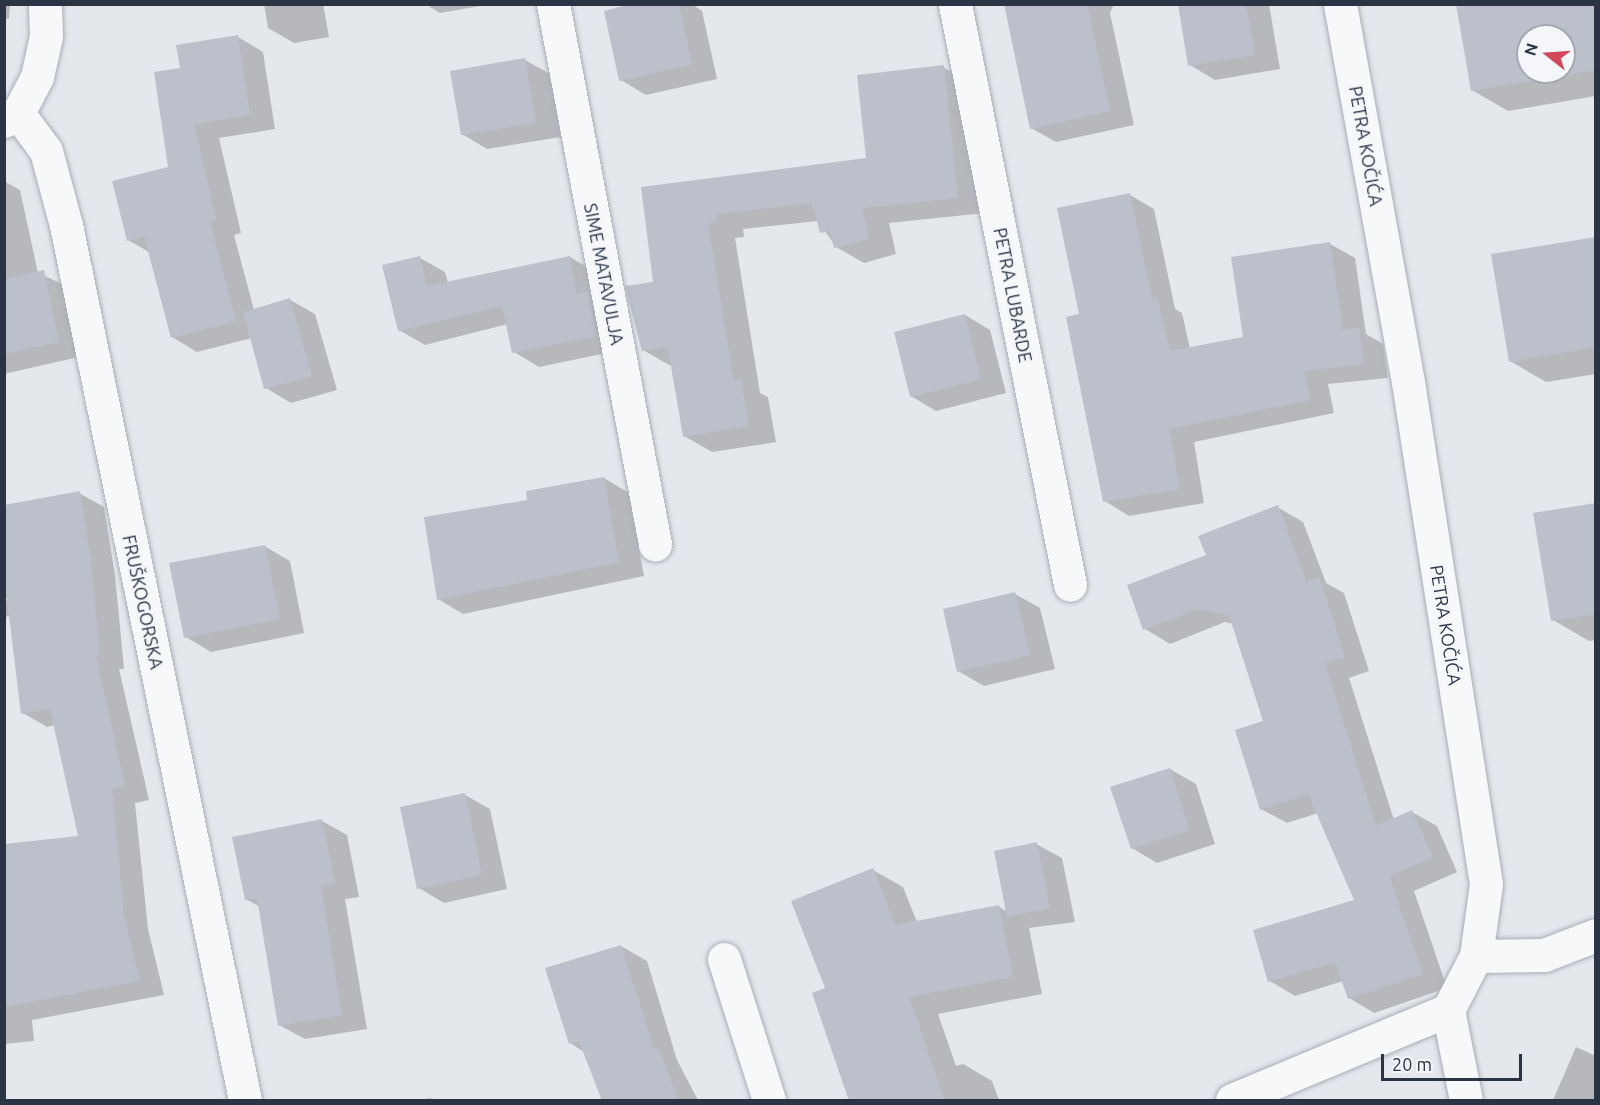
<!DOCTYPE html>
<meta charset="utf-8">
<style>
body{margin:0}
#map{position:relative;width:1600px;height:1105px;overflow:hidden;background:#e4e7ec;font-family:Ubuntu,sans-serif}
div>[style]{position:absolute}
.shadow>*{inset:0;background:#0003}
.building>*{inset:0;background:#bbc0ca}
.roads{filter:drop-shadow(0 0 2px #a9aeb7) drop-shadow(0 0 2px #a9aeb7)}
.minor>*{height:33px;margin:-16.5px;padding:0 16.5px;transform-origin:16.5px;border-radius:16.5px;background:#f7f8fa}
span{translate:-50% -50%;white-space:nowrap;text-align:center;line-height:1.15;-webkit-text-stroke:4.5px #f4f6f9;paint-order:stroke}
.street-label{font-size:18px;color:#2b3445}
.frame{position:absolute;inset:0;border:6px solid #2b3445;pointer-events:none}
.north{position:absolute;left:1516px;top:24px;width:60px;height:60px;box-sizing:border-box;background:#f4f6f9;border:2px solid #a4a8b1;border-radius:50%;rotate:287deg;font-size:16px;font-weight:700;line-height:24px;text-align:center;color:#2b3445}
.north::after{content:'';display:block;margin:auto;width:21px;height:27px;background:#d1495b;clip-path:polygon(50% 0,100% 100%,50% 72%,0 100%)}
.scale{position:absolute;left:1381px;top:1054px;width:141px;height:27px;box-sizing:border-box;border:3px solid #2b3445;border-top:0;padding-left:8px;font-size:18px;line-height:21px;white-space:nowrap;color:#2b3445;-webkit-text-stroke:4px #f4f6f9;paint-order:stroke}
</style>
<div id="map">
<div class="shadow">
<div style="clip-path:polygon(4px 4px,10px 4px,9px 19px,4px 19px)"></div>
<div style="clip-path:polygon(264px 4px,323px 4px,329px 37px,294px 43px,268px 28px)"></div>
<div style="clip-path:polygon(425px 4px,492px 4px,440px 13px)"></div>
<div style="clip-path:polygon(638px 4px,692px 4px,702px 11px,717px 79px,646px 95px,621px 80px)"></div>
<div style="clip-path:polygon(1007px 4px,1114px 4px,1110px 13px,1134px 125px,1056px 142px,1031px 128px)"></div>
<div style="clip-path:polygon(1180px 4px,1269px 4px,1280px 69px,1215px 80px,1190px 65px)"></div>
<div style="clip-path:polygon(evenodd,1457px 4px,1596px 4px,1596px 96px,1508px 111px,1472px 90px,1457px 4px,1528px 36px,1564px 36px,1564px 72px,1528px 72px,1528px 36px)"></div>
<div style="clip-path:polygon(238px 37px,263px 52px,275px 129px,219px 138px,241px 233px,234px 235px,254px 310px,290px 300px,315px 314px,337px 390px,291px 403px,266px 388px,252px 338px,197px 352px,172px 337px,149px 252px,128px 240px,170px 168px,181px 69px)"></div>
<div style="clip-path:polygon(525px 60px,550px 74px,561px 137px,487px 149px,462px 134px)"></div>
<div style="clip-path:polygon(943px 67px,971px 83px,985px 213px,889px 223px,896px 254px,864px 263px,836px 247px,818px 221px,743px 229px,744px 237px,735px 238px,760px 393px,768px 397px,776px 442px,712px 452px,684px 436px,671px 366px,643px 350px,655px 283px,643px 188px,867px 159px)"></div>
<div style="clip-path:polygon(4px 181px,20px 190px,38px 273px,67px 286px,83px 356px,4px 374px)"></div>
<div style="clip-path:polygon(1130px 195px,1154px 209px,1175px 309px,1182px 313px,1190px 349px,1245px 338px,1330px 244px,1355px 258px,1366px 334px,1383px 344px,1388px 378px,1328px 384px,1334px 413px,1194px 442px,1204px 503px,1129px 516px,1105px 501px,1081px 315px)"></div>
<div style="clip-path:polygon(1596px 238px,1596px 374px,1546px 382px,1510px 361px)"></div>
<div style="clip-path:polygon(570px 257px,595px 272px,621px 350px,539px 367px,514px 352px,508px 324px,425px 345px,399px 330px,420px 258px,445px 272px,448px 283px)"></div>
<div style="clip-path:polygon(965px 315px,990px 330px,1006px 393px,936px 411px,911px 396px)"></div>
<div style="clip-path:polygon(604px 478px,629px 493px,644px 576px,463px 614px,438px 599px,529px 502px)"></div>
<div style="clip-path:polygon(79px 493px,104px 507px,115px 575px,124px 669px,119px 669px,149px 800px,135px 803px,148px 929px,164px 995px,32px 1020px,34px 1041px,4px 1044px,4px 964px,80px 837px,55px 725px,47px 727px,23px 713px,11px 616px,4px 617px,4px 601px,15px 599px,4px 598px,4px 506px)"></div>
<div style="clip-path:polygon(1596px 504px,1596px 640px,1589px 641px,1553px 620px)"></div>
<div style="clip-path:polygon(1277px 507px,1303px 522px,1326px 583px,1344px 593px,1369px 671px,1349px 678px,1394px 820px,1412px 812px,1437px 826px,1457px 872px,1414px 891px,1447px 988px,1374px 1013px,1349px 998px,1343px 981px,1295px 996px,1270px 981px,1356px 901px,1318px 813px,1287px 823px,1261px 809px,1265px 722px,1234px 624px,1225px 622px,1170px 644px,1145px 629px,1207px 556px)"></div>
<div style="clip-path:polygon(264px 546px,290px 561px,304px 633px,211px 652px,186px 637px)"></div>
<div style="clip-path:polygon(1015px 594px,1040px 608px,1055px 669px,984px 686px,958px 671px)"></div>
<div style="clip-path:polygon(1170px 769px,1196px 784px,1215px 844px,1157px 863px,1132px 848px)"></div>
<div style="clip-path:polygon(465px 795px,490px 809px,507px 889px,444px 903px,419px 888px)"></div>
<div style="clip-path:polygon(322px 821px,347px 835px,359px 897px,345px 899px,367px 1029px,305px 1039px,279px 1025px,260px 907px,246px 899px)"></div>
<div style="clip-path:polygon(1036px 844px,1062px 858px,1075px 922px,1029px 928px,1042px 994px,938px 1014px,956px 1066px,963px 1064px,992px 1081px,999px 1100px,851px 1100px,827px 989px,873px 870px,903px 887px,917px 922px,998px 906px,1008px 912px)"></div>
<div style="clip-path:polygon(621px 946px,647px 961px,677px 1060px,698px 1100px,603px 1100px,584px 1052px,570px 1043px)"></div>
<div style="clip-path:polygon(1576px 1047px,1596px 1056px,1596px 1100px,1553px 1100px)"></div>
<div style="clip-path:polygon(430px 1098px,435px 1100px,420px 1100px)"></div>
</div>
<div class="building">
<div style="clip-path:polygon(631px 4px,679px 4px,692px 65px,619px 81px,604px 11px)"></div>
<div style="clip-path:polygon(1004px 4px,1087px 4px,1110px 111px,1030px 129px)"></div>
<div style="clip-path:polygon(1178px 4px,1246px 4px,1255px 55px,1188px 66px)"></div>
<div style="clip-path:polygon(evenodd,1456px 4px,1596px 4px,1596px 70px,1471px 91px,1456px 4px,1528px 36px,1564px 36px,1564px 72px,1528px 72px,1528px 36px)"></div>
<div style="clip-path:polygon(238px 35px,250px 115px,194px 124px,216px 219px,210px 221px,236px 321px,171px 338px,144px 236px,127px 241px,112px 181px,168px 167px,154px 72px,180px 68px,176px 45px)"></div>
<div style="clip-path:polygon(525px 58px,536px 123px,461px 135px,450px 71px)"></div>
<div style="clip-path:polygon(944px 65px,958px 198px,862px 208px,869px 239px,834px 248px,830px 231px,820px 233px,812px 203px,716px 214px,717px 222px,708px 223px,734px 381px,741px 380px,749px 426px,683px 437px,668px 347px,642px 351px,625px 286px,653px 282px,641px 187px,866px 158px,857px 75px)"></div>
<div style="clip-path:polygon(1130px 193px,1152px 298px,1157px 297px,1170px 351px,1243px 337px,1231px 257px,1330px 242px,1343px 330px,1359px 328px,1364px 364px,1304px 371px,1310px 400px,1169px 429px,1180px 489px,1103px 502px,1066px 317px,1079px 314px,1057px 208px)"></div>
<div style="clip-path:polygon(1596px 237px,1596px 347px,1509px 362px,1491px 254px)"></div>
<div style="clip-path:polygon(420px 256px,427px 286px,570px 256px,576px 294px,588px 292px,597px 336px,512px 353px,502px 306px,398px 331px,382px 265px)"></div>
<div style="clip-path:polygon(44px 270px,59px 342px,4px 354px,4px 279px)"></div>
<div style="clip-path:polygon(290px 298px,312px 376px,264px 389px,243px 312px)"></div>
<div style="clip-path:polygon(965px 314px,981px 379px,910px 397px,894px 332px)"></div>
<div style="clip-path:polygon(604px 477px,619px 562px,437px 600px,424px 517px,527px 500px,526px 491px)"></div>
<div style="clip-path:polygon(80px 491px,91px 561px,100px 655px,96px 656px,125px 786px,112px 789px,124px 914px,140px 981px,4px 1007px,4px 844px,78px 836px,50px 709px,21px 714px,4px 575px,4px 505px)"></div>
<div style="clip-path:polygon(1596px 503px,1596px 614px,1551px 621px,1533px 513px)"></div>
<div style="clip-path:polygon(1278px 505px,1306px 581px,1319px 577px,1345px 657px,1325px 663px,1376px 826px,1412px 810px,1433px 857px,1389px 876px,1423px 974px,1348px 999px,1335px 962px,1268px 982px,1253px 930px,1354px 900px,1308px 794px,1260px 810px,1235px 730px,1263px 721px,1229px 615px,1198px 609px,1143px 630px,1127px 585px,1206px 555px,1198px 536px)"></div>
<div style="clip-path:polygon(265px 545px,280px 619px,184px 638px,169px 563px)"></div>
<div style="clip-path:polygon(1015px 592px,1030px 655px,957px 672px,943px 609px)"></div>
<div style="clip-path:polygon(1170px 768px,1190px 830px,1131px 849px,1110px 787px)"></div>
<div style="clip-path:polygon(465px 793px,482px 875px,417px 889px,400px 807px)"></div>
<div style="clip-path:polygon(322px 819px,335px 883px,321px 885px,342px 1015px,278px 1026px,257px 898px,245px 900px,232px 837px)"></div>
<div style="clip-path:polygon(1037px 842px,1050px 908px,1007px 917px,994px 851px)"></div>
<div style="clip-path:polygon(873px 868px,895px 925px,999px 905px,1013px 977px,909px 997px,945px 1101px,849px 1101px,812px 993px,825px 988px,791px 901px)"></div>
<div style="clip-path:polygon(621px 945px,654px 1049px,658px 1047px,679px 1101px,602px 1101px,579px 1041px,569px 1044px,545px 968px)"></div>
</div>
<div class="roads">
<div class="minor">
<div style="left:553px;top:4px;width:550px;rotate:79.3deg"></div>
<div style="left:955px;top:4px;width:592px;rotate:78.8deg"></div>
<div style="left:18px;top:113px;width:47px;rotate:53.6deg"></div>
<div style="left:46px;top:151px;width:77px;rotate:74.9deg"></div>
<div style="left:66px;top:225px;width:893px;rotate:78.44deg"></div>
<div style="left:4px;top:121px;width:16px;rotate:-30deg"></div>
<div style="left:18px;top:113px;width:41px;rotate:-62.2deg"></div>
<div style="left:37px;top:77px;width:42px;rotate:-77.6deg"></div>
<div style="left:46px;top:36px;width:32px;rotate:-92deg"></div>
<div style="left:1476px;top:956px;width:68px;rotate:-0.8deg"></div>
<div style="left:1544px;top:955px;width:56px;rotate:-21deg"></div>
<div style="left:724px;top:959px;width:148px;rotate:72.3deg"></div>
<div style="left:1448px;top:1010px;width:92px;rotate:78.7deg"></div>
<div style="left:1232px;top:1100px;width:234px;rotate:-22.6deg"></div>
<div style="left:1448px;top:1010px;width:61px;rotate:-62.6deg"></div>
<div style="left:1476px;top:956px;width:73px;rotate:-82.1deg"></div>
<div style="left:1486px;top:884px;width:508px;rotate:-98.83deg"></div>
<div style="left:1408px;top:382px;width:384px;rotate:-100.2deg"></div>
</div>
</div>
<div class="street-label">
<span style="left:1366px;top:146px;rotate:80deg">PETRA KOČIĆA</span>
<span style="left:604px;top:274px;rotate:79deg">SIME MATAVULJA</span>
<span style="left:1013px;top:295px;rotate:79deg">PETRA LUBARDE</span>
<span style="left:143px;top:602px;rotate:78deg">FRUŠKOGORSKA</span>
<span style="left:1446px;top:625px;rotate:81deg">PETRA KOČIĆA</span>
</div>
<div class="frame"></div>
<div class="north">N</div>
<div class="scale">20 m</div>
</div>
